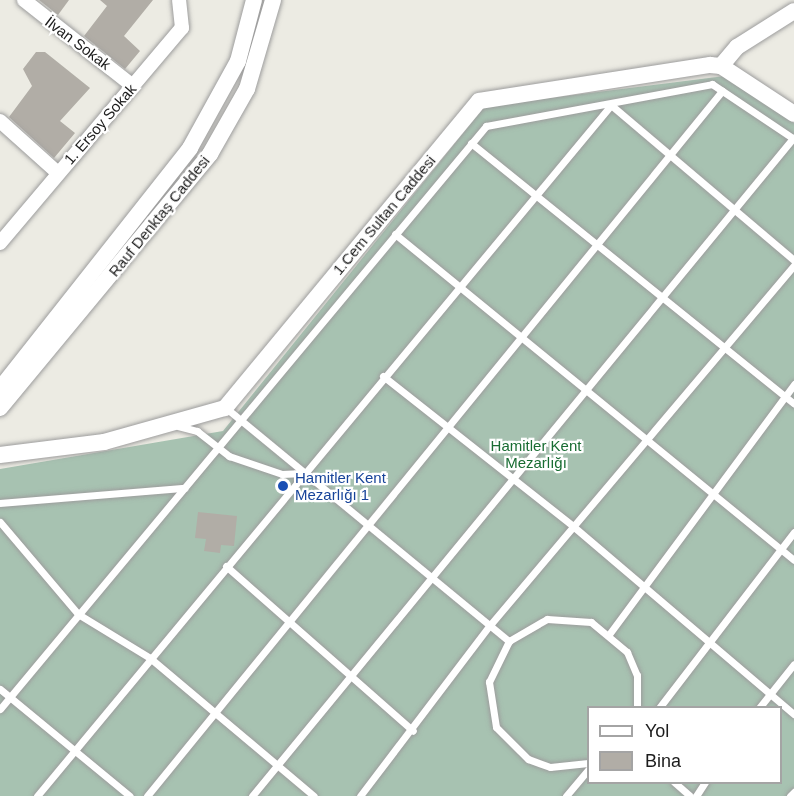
<!DOCTYPE html>
<meta charset="utf-8">
<style>
body{margin:0}
#map{position:relative;width:794px;height:796px;overflow:hidden;background:#ecebe3;font-family:Arial,sans-serif}
div>[style]{position:absolute}
.cemetery>*{inset:0;background:#a7c2b1}
.building>*{inset:0;background:#b1ada6}
.roads{filter:drop-shadow(0 0 2px #9d9d9d) drop-shadow(0 0 2px #9d9d9d)}
.service>*{height:7px;margin:-3.5px;padding:0 3.5px;transform-origin:3.5px;border-radius:3.5px;background:#fff}
.minor>*{height:14px;margin:-7px;padding:0 7px;transform-origin:7px;border-radius:7px;background:#fff}
.tertiary>*{height:16px;margin:-8px;padding:0 8px;transform-origin:8px;border-radius:8px;background:#fff}
.dots>*{width:16px;height:16px;translate:-50% -50%;box-sizing:border-box;border:3px solid #fff;border-radius:50%}
span{translate:-50% -50%;white-space:nowrap;text-align:center;line-height:1.15;-webkit-text-stroke:4.5px #fff;paint-order:stroke}
.street-label{font-size:15px;color:#1c1c1c}
.park-label{font-size:15px;color:#186c32}
.transit-label{font-size:15px;color:#164399}
.left{translate:0 -50%;text-align:left}
.legend{position:absolute;left:587px;top:706px;width:195px;height:78px;box-sizing:border-box;background:#fff;border:2px solid #a4a4a4;margin:0;padding:8px 10px;list-style:none;font-size:18px;color:#1c1c1c}
.legend li{display:flex;align-items:center;gap:12px;height:30px}
.legend b{width:30px;border:2px solid #a4a4a4}
</style>
<div id="map">
<div class="cemetery">
<div style="clip-path:polygon(evenodd,725px 76px,794px 123px,794px 796px,0 796px,0 469px,223px 431px,485px 106px,725px 76px,588px 708px,780px 708px,780px 782px,588px 782px,588px 708px)"></div>
</div>
<div class="building">
<div style="clip-path:polygon(39px 0,69px 0,58px 15px)"></div>
<div style="clip-path:polygon(100px 0,153px 0,124px 36px,140px 51px,125px 69px,84px 36px,107px 6px)"></div>
<div style="clip-path:polygon(36px 52px,45px 52px,90px 88px,60px 121px,75px 133px,54px 158px,9px 117px,32px 86px,23px 69px)"></div>
<div style="clip-path:polygon(198px 512px,237px 516px,234px 546px,221px 545px,220px 553px,204px 551px,206px 539px,195px 538px)"></div>
</div>
<div class="roads">
<div class="service">
<div style="left:471px;top:143px;width:415px;rotate:38.9deg"></div>
<div style="left:395px;top:234px;width:515px;rotate:39.25deg"></div>
<div style="left:383px;top:376px;width:243px;rotate:38.3deg"></div>
<div style="left:574px;top:527px;width:289px;rotate:40.4deg"></div>
<div style="left:226px;top:408px;width:367px;rotate:39.5deg"></div>
<div style="left:178px;top:426px;width:20px;rotate:15deg"></div>
<div style="left:197px;top:431px;width:41px;rotate:38deg"></div>
<div style="left:229px;top:456px;width:56px;rotate:18.8deg"></div>
<div style="left:282px;top:474px;width:21px;rotate:-3deg"></div>
<div style="left:0;top:503px;width:185px;rotate:-4.7deg"></div>
<div style="left:0;top:522px;width:121px;rotate:49.7deg"></div>
<div style="left:78px;top:614px;width:84px;rotate:31.4deg"></div>
<div style="left:150px;top:658px;width:214px;rotate:40.1deg"></div>
<div style="left:226px;top:566px;width:249px;rotate:41.4deg"></div>
<div style="left:610px;top:633px;width:310px;rotate:-53.5deg"></div>
<div style="left:0;top:689px;width:168px;rotate:39.5deg"></div>
<div style="left:659px;top:708px;width:222px;rotate:-52.5deg"></div>
<div style="left:759px;top:708px;width:56px;rotate:-51.5deg"></div>
<div style="left:0;top:709px;width:759px;rotate:-50.18deg"></div>
<div style="left:486px;top:126px;width:230px;rotate:-10.5deg"></div>
<div style="left:712px;top:84px;width:99px;rotate:33.9deg"></div>
<div style="left:588px;top:763px;width:38px;rotate:174deg"></div>
<div style="left:550px;top:767px;width:23px;rotate:-160deg"></div>
<div style="left:528px;top:759px;width:45px;rotate:-135deg"></div>
<div style="left:496px;top:727px;width:46px;rotate:-98.8deg"></div>
<div style="left:489px;top:682px;width:46px;rotate:-64deg"></div>
<div style="left:509px;top:641px;width:44px;rotate:-30.1deg"></div>
<div style="left:547px;top:619px;width:44px;rotate:3.9deg"></div>
<div style="left:591px;top:622px;width:47px;rotate:39.8deg"></div>
<div style="left:627px;top:652px;width:25px;rotate:67deg"></div>
<div style="left:637px;top:675px;width:33px;rotate:90deg"></div>
<div style="left:674px;top:782px;width:21px;rotate:41deg"></div>
<div style="left:37px;top:796px;width:898px;rotate:-50.28deg"></div>
<div style="left:611px;top:105px;width:240px;rotate:40.3deg"></div>
<div style="left:147px;top:796px;width:910px;rotate:-50.8deg"></div>
<div style="left:252px;top:796px;width:852px;rotate:-50.57deg"></div>
<div style="left:360px;top:796px;width:215px;rotate:-52.8deg"></div>
<div style="left:490px;top:625px;width:471px;rotate:-49.8deg"></div>
<div style="left:566px;top:796px;width:34px;rotate:-50deg"></div>
<div style="left:696px;top:796px;width:17px;rotate:-57deg"></div>
<div style="left:790px;top:796px;width:6px;rotate:-45deg"></div>
</div>
<div class="minor">
<div style="left:24px;top:0;width:139px;rotate:38.3deg"></div>
<div style="left:0;top:121px;width:78px;rotate:41.9deg"></div>
<div style="left:0;top:243px;width:282px;rotate:-49.8deg"></div>
<div style="left:182px;top:28px;width:28px;rotate:-96deg"></div>
</div>
<div class="tertiary">
<div style="left:721px;top:66px;width:25px;rotate:-50deg"></div>
<div style="left:737px;top:47px;width:67px;rotate:-32.3deg"></div>
<div style="left:0;top:389px;width:307px;rotate:-51.7deg"></div>
<div style="left:190px;top:148px;width:99px;rotate:-61.1deg"></div>
<div style="left:238px;top:61px;width:63px;rotate:-75.3deg"></div>
<div style="left:0;top:408px;width:330px;rotate:-50.4deg"></div>
<div style="left:210px;top:154px;width:75px;rotate:-60.4deg"></div>
<div style="left:247px;top:89px;width:93px;rotate:-73.7deg"></div>
<div style="left:0;top:455px;width:105px;rotate:-7.1deg"></div>
<div style="left:104px;top:442px;width:126px;rotate:-15.7deg"></div>
<div style="left:225px;top:408px;width:398px;rotate:-50.4deg"></div>
<div style="left:479px;top:101px;width:234px;rotate:-8.9deg"></div>
<div style="left:710px;top:65px;width:11px;rotate:5deg"></div>
<div style="left:721px;top:66px;width:87px;rotate:33.3deg"></div>
</div>
</div>
<div class="dots">
<div style="left:283px;top:486px;background:#1a4fb4"></div>
</div>
<div class="street-label">
<span style="left:78px;top:43px;rotate:37deg">İlvan Sokak</span>
<span style="left:100px;top:124px;rotate:-49deg">1. Ersoy Sokak</span>
<span style="left:384px;top:215px;rotate:-50deg">1.Cem Sultan Caddesi</span>
<span style="left:159px;top:216px;rotate:-51deg">Rauf Denktaş Caddesi</span>
</div>
<div class="park-label">
<span style="left:536px;top:454px">Hamitler Kent<br>Mezarlığı</span>
</div>
<div class="transit-label">
<span class="left" style="left:295px;top:486px">Hamitler Kent<br>Mezarlığı 1</span>
</div>
<ul class="legend">
<li><b style="height:8px;background:#fff"></b>Yol</li>
<li><b style="height:16px;background:#b1ada6"></b>Bina</li>
</ul>
</div>
